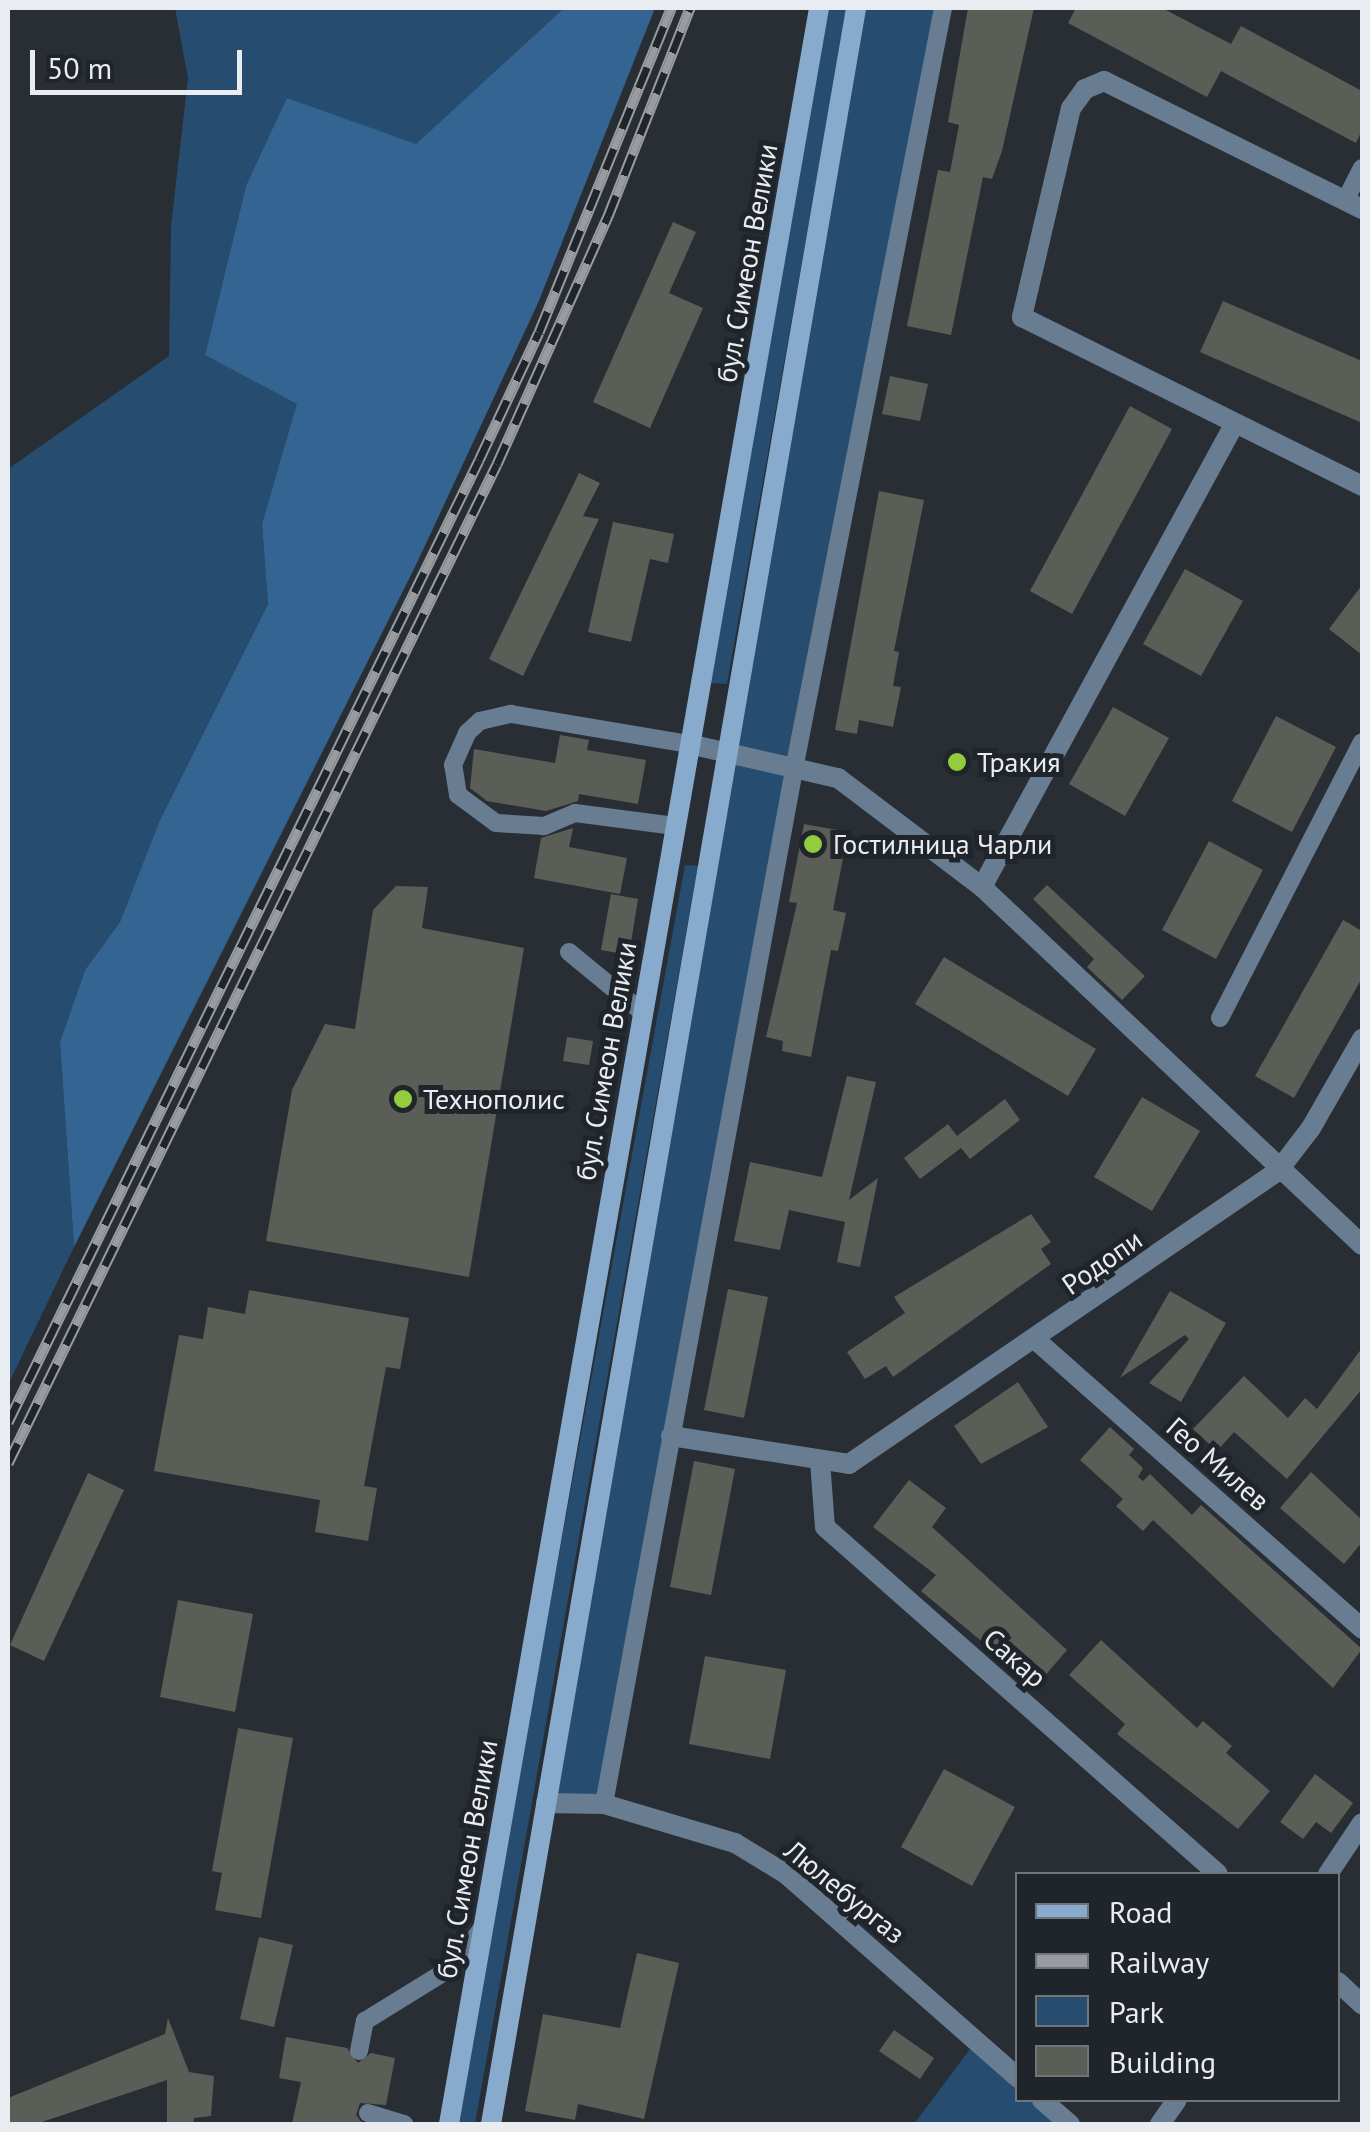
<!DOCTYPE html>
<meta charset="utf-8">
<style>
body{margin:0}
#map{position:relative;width:1370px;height:2132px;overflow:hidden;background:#292e34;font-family:"PT Sans",sans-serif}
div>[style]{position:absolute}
.green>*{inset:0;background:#264c70}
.forest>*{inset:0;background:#346492}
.building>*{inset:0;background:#5b5e57}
.service>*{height:18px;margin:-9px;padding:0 9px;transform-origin:9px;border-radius:9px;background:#687d92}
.minor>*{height:20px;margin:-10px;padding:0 10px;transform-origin:10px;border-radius:10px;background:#687d92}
.secondary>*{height:20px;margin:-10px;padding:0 10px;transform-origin:10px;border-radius:10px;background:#8ac}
.rail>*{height:11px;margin-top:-5.5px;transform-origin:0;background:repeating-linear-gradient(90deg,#1f252a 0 22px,#989ca1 0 44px);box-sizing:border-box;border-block:2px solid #989ca1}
.dots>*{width:28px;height:28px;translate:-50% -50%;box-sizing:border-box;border:5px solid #1f252a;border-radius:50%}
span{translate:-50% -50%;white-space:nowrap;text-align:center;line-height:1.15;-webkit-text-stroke:10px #1f252a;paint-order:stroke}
.street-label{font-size:28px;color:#e9ecf0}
.poi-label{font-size:28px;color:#e9ecf0}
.left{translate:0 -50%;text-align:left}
.frame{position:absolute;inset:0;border:10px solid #e9ecf0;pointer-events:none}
.legend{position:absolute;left:1015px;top:1872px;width:325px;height:230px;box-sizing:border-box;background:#1f252a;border:2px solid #707579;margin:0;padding:12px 18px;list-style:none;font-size:30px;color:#e9ecf0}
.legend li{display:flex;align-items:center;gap:20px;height:50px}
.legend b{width:50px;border:2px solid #707579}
.scale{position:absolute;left:30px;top:50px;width:212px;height:45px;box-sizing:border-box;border:5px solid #e9ecf0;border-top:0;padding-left:12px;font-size:30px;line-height:35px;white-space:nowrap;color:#e9ecf0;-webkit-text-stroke:8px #1f252a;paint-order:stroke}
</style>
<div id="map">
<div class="green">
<div style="clip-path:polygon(175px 8px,564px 8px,416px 144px,246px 186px,205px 355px,298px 404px,262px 524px,268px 604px,159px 822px,120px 922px,85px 970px,60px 1042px,74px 1247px,8px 1385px,8px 469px,169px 356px,171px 226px,188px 78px)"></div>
<div style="clip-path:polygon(829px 8px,847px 8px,727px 684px,710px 683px)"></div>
<div style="clip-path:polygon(856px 8px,943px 8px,604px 1804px,546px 1803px)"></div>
<div style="clip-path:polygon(685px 865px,698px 866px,475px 2124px,455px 2124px)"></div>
<div style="clip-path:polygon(976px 2041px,1017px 2078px,1018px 2100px,1042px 2100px,1070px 2124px,914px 2124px)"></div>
</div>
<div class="forest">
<div style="clip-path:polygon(564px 8px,655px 8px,538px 303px,415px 567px,74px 1247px,60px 1042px,85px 970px,120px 922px,159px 822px,268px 604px,262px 524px,297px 404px,205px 355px,246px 186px,287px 98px,416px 144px)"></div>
</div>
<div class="building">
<div style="clip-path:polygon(968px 8px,1034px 8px,1002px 151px,992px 179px,983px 177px,951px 335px,907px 326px,938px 170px,950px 172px,959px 125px,948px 122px)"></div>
<div style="clip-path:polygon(1076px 8px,1162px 8px,1231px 44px,1241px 26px,1362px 91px,1362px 130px,1356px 143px,1221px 71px,1207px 97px,1068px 23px)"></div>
<div style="clip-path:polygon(673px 222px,696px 232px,669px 293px,703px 308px,650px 428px,593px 402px)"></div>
<div style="clip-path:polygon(1223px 301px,1362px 361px,1362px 423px,1200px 352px)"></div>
<div style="clip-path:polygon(890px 376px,928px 384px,920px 421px,882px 414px)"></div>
<div style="clip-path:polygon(1130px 406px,1172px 429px,1072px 614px,1030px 591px)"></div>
<div style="clip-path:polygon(579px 473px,600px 483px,583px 516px,599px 519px,523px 676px,489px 659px)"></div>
<div style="clip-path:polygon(879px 491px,924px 500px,894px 651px,899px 652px,893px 686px,901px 687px,893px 727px,859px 720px,857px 734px,835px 730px)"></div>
<div style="clip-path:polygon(613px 522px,674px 534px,668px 563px,650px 559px,631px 642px,588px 632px)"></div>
<div style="clip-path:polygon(1185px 569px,1243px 601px,1201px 676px,1143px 644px)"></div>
<div style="clip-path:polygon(1362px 585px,1362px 655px,1329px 629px)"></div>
<div style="clip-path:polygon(1113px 707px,1169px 738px,1125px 816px,1069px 784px)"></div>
<div style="clip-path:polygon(1276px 716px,1336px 747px,1292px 832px,1232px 801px)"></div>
<div style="clip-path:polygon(560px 735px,589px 740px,587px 750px,646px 760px,638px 804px,579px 794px,578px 801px,546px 811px,487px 801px,470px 788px,474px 749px,555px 763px)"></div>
<div style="clip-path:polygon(804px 824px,848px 832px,833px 910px,846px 913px,838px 951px,831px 950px,811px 1057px,782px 1051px,783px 1041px,766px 1037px,797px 903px,789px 902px)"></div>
<div style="clip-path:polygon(573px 828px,569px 847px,627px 858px,620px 894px,534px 878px,541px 838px)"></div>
<div style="clip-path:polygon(1209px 841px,1263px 870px,1216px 959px,1162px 930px)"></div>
<div style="clip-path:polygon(1047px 885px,1145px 976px,1122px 1000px,1087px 967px,1094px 959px,1033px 899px)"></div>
<div style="clip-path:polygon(396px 886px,428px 887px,422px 928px,524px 948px,469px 1277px,266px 1241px,292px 1090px,325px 1024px,355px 1029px,373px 910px)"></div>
<div style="clip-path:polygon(611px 894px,638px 899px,629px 955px,601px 950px)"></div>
<div style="clip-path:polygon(1343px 920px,1362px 931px,1362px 978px,1294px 1098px,1255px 1076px)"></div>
<div style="clip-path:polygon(944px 957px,1096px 1049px,1068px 1096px,915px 1004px)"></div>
<div style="clip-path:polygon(567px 1037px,593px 1041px,589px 1065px,563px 1061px)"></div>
<div style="clip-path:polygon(847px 1076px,876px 1082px,849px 1200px,878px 1178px,860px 1267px,837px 1262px,845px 1222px,789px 1210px,780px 1250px,734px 1241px,750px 1162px,822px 1177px)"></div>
<div style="clip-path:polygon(1142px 1097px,1200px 1131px,1152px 1211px,1094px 1177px)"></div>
<div style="clip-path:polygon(1005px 1099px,1020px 1120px,970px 1159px,961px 1148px,920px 1179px,904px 1158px,948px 1124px,957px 1136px)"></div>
<div style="clip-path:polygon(1031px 1214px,1051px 1242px,1041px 1249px,1051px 1264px,893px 1377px,886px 1366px,865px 1379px,847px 1352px,905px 1313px,894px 1297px)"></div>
<div style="clip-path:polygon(728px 1289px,768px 1297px,744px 1418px,704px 1410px)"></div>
<div style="clip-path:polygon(249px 1290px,409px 1318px,400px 1369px,386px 1367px,364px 1486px,377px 1488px,368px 1541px,315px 1532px,320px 1500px,154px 1471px,179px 1335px,203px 1339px,208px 1307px,245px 1314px)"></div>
<div style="clip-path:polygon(1170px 1291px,1226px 1323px,1181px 1402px,1149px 1383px,1189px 1339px,1185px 1335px,1120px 1378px)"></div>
<div style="clip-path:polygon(1362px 1348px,1362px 1389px,1287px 1479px,1234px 1432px,1217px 1451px,1193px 1429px,1244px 1376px,1288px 1418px,1305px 1398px,1317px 1409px)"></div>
<div style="clip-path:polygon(1018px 1382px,1048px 1427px,981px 1464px,954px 1426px)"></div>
<div style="clip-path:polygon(1110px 1427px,1134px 1449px,1129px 1455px,1143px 1468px,1138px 1477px,1143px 1481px,1150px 1474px,1192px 1515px,1201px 1505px,1362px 1649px,1333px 1688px,1153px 1520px,1143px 1531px,1116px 1506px,1123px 1499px,1080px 1460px)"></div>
<div style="clip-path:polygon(694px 1461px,735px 1469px,711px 1595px,670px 1587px)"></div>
<div style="clip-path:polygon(1311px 1472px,1362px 1520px,1362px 1542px,1344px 1564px,1280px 1508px)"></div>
<div style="clip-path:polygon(88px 1473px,124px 1490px,44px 1661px,10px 1645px)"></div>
<div style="clip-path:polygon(909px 1480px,946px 1508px,932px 1527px,1067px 1650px,1036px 1686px,921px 1591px,936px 1575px,873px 1527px)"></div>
<div style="clip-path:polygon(178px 1600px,253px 1614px,235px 1712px,160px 1697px)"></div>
<div style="clip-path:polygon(1101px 1640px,1197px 1728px,1203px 1721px,1232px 1746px,1226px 1753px,1270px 1791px,1238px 1829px,1117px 1734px,1125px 1724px,1069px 1675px)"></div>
<div style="clip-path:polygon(705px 1656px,786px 1670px,770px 1759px,689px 1744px)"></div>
<div style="clip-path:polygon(238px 1728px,293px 1738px,261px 1918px,215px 1910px,222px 1873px,212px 1871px)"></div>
<div style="clip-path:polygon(944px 1769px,1015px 1807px,972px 1886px,901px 1847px)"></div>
<div style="clip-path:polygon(1315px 1774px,1353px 1803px,1331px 1833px,1316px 1822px,1303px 1839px,1280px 1822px)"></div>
<div style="clip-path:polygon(259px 1937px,293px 1945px,274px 2027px,240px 2019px)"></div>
<div style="clip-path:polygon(637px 1953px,679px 1963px,644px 2119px,578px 2104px,575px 2120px,525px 2111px,543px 2014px,620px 2028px)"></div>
<div style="clip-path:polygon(168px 2018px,189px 2072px,214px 2076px,211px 2116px,194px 2118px,193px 2124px,167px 2124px,167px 2080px,36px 2124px,8px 2124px,8px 2098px,165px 2034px)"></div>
<div style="clip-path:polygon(894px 2030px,934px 2058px,920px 2079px,879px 2051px)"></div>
<div style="clip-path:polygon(286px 2037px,347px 2048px,358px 2063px,371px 2053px,395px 2058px,386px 2105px,360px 2103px,356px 2115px,363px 2124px,292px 2124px,301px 2082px,279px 2078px)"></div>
</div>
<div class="service">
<div style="left:1345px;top:201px;width:37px;rotate:-63deg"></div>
<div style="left:675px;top:826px;width:101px;rotate:-172.6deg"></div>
<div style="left:575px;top:813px;width:34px;rotate:157deg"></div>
<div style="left:544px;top:826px;width:48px;rotate:-176.4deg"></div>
<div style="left:496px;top:823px;width:47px;rotate:-143.6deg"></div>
<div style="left:458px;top:795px;width:30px;rotate:-99deg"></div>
<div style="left:453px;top:765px;width:35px;rotate:-66deg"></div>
<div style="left:467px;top:733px;width:18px;rotate:-43deg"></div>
<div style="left:480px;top:721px;width:32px;rotate:-13deg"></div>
<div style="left:511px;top:714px;width:181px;rotate:9.6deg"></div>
<div style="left:569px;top:952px;width:94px;rotate:39.4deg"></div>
<div style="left:1220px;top:1018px;width:310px;rotate:-62.8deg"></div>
<div style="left:604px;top:1804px;width:1057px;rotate:-79.59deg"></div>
<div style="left:795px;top:764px;width:770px;rotate:-78.92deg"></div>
<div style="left:359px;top:2051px;width:31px;rotate:-79deg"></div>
<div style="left:365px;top:2021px;width:105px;rotate:-31.7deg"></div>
<div style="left:454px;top:1966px;width:49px;rotate:-53.4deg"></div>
<div style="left:368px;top:2113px;width:38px;rotate:17deg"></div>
</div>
<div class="minor">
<div style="left:1362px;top:209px;width:288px;rotate:-153.6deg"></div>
<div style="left:1104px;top:81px;width:21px;rotate:157deg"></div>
<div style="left:1085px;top:89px;width:24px;rotate:126deg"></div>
<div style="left:1071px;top:108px;width:215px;rotate:103.2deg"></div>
<div style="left:1022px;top:317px;width:380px;rotate:26.4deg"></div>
<div style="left:689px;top:744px;width:153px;rotate:12.9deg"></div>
<div style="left:838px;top:778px;width:181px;rotate:37.1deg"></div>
<div style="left:982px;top:887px;width:522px;rotate:43.29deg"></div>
<div style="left:982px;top:887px;width:528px;rotate:-61.4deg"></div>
<div style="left:1037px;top:1341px;width:434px;rotate:41.5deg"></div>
<div style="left:671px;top:1436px;width:180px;rotate:8.9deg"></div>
<div style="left:849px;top:1464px;width:520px;rotate:-34.33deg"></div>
<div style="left:1278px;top:1171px;width:54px;rotate:-52.5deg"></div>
<div style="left:1311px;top:1128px;width:103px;rotate:-60.2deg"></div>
<div style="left:820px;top:1461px;width:66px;rotate:85.7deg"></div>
<div style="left:825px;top:1527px;width:524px;rotate:41.44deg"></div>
<div style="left:546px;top:1803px;width:58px;rotate:1deg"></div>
<div style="left:604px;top:1804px;width:137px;rotate:16.6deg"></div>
<div style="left:735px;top:1843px;width:60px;rotate:31.3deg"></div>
<div style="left:786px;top:1874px;width:309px;rotate:41.3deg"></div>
<div style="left:1328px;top:1874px;width:61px;rotate:-56.3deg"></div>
<div style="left:1338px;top:1982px;width:33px;rotate:43deg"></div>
<div style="left:1042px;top:2100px;width:37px;rotate:41deg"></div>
<div style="left:1160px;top:2124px;width:29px;rotate:-55deg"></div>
</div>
<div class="secondary">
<div style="left:449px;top:2124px;width:2148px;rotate:-80.08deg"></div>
<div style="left:491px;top:2124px;width:2147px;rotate:-80.21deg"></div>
</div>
<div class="rail">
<div style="left:8px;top:1422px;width:1071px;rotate:-63.91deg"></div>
<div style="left:479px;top:460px;width:141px;rotate:-64.9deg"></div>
<div style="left:539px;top:332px;width:350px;rotate:-67.8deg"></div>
<div style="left:8px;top:1463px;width:1112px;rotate:-63.92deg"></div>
<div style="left:497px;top:464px;width:272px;rotate:-65.9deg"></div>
<div style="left:608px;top:216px;width:224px;rotate:-68.5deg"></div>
</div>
<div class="dots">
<div style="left:957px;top:762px;background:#93cc3d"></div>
<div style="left:813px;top:844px;background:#93cc3d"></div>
<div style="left:403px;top:1099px;background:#93cc3d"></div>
</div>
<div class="street-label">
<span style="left:747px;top:263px;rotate:-80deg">бул. Симеон Велики</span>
<span style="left:606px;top:1061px;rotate:-80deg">бул. Симеон Велики</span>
<span style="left:1102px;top:1262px;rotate:-35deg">Родопи</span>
<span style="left:1218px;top:1464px;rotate:41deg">Гео Милев</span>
<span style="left:1015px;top:1658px;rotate:41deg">Сакар</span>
<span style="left:467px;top:1859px;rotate:-80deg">бул. Симеон Велики</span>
<span style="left:845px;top:1892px;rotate:39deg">Люлебургаз</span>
</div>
<div class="poi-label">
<span class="left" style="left:977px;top:762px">Тракия</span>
<span class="left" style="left:833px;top:844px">Гостилница Чарли</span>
<span class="left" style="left:423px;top:1099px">Технополис</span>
</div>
<div class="frame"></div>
<ul class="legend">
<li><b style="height:12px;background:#8ac"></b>Road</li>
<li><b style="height:12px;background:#989ca1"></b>Railway</li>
<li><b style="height:28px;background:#264c70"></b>Park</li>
<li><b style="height:28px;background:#5b5e57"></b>Building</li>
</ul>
<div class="scale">50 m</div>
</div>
